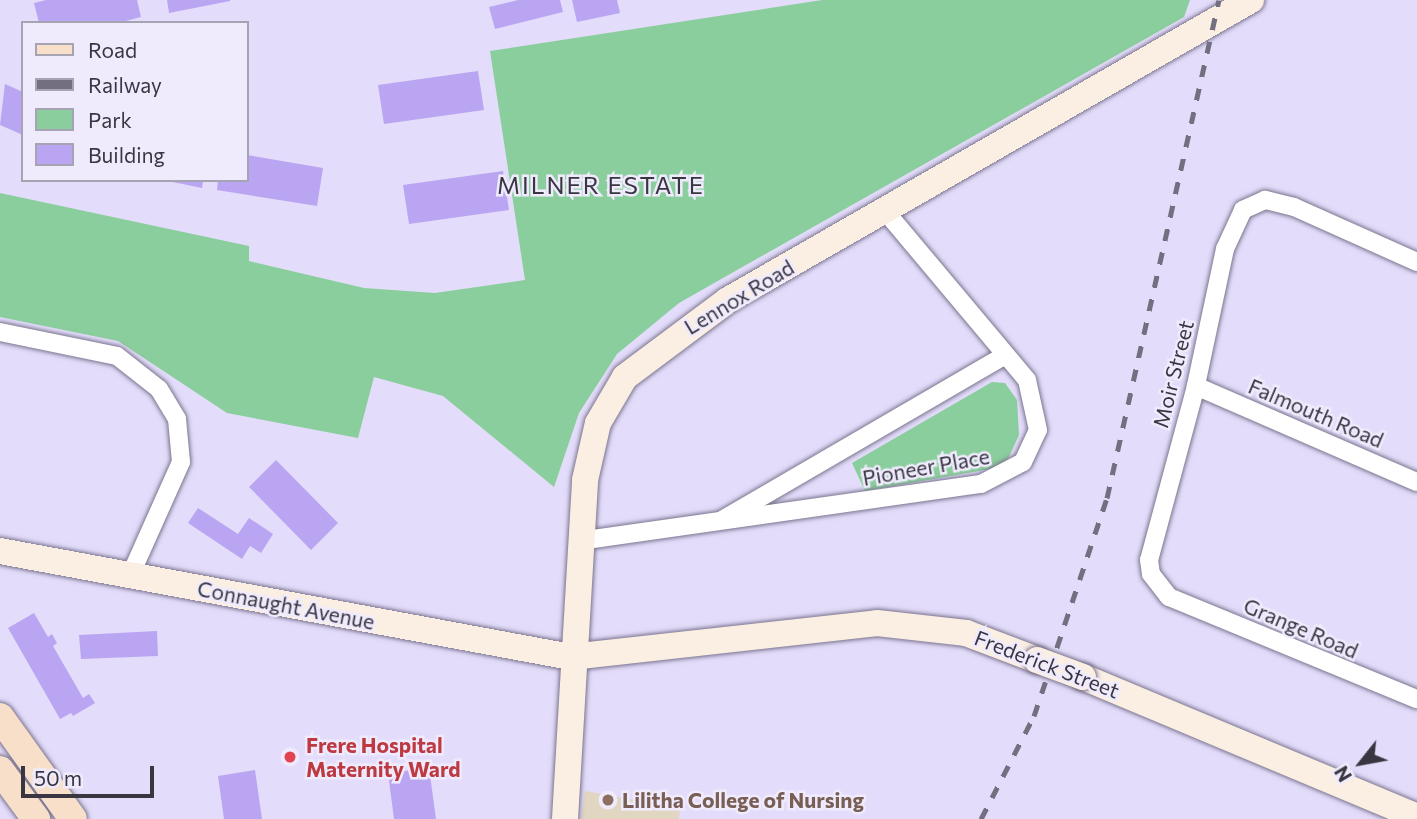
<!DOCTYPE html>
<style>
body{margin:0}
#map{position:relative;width:1417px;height:819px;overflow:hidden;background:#e3dcfa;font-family:Commissioner,sans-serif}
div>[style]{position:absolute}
.education>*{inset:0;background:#e1d6c1}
.green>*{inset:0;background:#8bce9d}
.building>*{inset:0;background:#baa5f2}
.roads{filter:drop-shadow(0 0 2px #7b758f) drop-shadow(0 0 2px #7b758f)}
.street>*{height:18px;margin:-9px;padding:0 9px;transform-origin:9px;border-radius:9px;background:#fff}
.secondary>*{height:26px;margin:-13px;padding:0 13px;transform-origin:13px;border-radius:13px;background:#fbefe4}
.primary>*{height:28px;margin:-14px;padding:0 14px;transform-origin:14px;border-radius:14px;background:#f7dfca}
.rail>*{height:5px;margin-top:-2.5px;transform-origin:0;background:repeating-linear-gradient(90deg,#736f81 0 12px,transparent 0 24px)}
.bridges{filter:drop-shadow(0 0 2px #7b758f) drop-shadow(0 0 2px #7b758f)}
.secondary-bridge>*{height:26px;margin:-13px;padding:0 13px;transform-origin:13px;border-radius:13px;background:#fbefe4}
.dots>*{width:19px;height:19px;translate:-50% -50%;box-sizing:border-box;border:4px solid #efebfd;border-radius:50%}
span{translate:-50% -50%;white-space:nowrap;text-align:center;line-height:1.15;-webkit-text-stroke:5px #efebfd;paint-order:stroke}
.street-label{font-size:21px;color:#393642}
.health-label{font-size:21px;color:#be3a42;font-weight:700}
.left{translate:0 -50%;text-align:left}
.education-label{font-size:21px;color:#785e54;font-weight:700}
.quarter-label{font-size:24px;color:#393642;letter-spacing:2px}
.legend{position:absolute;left:21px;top:21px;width:228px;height:161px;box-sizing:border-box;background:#efebfd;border:2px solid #a6a3b2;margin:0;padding:9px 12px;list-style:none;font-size:21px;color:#393642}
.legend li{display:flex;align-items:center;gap:14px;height:35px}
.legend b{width:35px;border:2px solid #a6a3b2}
.north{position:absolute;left:1326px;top:728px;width:70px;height:70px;-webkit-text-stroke:5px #efebfd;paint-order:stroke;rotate:239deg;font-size:19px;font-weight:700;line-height:28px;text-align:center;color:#393642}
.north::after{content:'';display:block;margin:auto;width:24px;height:32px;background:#393642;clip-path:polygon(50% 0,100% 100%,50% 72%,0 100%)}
.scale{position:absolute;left:21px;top:766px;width:133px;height:32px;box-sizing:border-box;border:4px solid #393642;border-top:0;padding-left:9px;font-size:21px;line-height:24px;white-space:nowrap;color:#393642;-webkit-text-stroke:5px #efebfd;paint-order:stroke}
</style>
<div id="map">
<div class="education">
<div style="clip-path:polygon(585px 791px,680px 808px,679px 819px,581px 819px)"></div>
</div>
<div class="green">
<div style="clip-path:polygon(822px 0,1190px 0,1184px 17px,679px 303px,617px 354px,579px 413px,554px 487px,443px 396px,374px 377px,358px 438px,227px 413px,118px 341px,0 317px,0 193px,249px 246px,249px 261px,364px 288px,435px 293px,525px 280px,490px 51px)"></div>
<div style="clip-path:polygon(992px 382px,1005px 383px,1017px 400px,1019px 435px,1008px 459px,996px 468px,865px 491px,852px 463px)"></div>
</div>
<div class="building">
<div style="clip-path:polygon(46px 0,137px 0,141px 17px,118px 23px,39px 23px,34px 3px)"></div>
<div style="clip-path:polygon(167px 0,230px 0,230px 1px,169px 13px)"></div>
<div style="clip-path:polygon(518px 0,560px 0,563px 12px,495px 29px,489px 7px)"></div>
<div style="clip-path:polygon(572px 0,617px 0,620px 13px,577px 22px)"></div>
<div style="clip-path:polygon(478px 71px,484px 110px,384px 124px,378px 85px)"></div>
<div style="clip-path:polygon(5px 84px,23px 92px,23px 135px,0 125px)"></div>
<div style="clip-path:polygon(247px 155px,323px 168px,317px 206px,217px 190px,218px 180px,247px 180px)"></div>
<div style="clip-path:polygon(503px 171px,509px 210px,409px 224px,403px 185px)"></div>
<div style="clip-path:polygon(163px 180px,203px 180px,202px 188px)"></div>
<div style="clip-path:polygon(276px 460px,338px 523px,311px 550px,249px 487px)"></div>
<div style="clip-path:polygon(198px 508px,238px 534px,249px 518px,273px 534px,261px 553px,250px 546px,242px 559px,188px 523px)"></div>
<div style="clip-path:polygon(34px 613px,48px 637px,52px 634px,57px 643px,53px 646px,83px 698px,89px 694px,95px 703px,73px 716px,71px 713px,60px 719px,8px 628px)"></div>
<div style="clip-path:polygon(157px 631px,158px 656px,81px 659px,79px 635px)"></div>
<div style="clip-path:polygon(429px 768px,436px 819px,394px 819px,388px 773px)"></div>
<div style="clip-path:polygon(255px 770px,262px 819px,224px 819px,218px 776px)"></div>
</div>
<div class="roads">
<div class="street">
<div style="left:1417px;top:262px;width:135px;rotate:-155.9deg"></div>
<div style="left:1294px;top:207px;width:30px;rotate:-166deg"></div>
<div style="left:1265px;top:200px;width:24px;rotate:156deg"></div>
<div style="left:1243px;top:210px;width:43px;rotate:114.8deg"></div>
<div style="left:1225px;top:249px;width:140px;rotate:102deg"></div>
<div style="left:1196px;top:386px;width:180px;rotate:105.1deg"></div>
<div style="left:1149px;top:560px;width:14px;rotate:82deg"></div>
<div style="left:1151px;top:574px;width:29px;rotate:52deg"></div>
<div style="left:1169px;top:597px;width:268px;rotate:22.4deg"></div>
<div style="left:0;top:332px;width:119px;rotate:11.6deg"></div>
<div style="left:117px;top:356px;width:53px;rotate:38.2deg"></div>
<div style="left:159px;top:389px;width:35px;rotate:59deg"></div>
<div style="left:177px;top:419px;width:43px;rotate:84.7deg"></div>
<div style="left:181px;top:462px;width:123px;rotate:114.1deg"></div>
<div style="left:1196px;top:386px;width:241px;rotate:23.5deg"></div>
<div style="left:722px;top:520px;width:328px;rotate:-30.2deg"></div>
<div style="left:579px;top:541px;width:406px;rotate:-8.1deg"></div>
<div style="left:981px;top:484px;width:47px;rotate:-27.6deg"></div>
<div style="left:1023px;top:462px;width:35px;rotate:-65deg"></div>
<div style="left:1038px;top:430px;width:51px;rotate:-102.4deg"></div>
<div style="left:1027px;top:380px;width:218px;rotate:-130deg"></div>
</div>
<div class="secondary">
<div style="left:0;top:551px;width:581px;rotate:10.52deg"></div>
<div style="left:571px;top:657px;width:308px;rotate:-6.3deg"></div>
<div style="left:877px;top:623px;width:90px;rotate:6.4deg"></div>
<div style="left:966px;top:633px;width:76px;rotate:20.8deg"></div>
<div style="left:1083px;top:677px;width:362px;rotate:22.7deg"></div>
<div style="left:565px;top:819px;width:340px;rotate:-86.6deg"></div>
<div style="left:585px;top:480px;width:58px;rotate:-77.2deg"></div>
<div style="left:598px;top:423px;width:53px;rotate:-59.6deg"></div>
<div style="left:625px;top:377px;width:129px;rotate:-36.8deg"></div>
<div style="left:728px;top:300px;width:603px;rotate:-29.84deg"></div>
</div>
<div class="primary">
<div style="left:0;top:717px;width:125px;rotate:54.4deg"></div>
<div style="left:0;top:770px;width:61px;rotate:53.7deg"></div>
</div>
</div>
<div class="rail">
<div style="left:981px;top:819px;width:116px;rotate:-62.8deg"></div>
<div style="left:1034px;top:716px;width:230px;rotate:-71.5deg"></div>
<div style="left:1107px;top:498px;width:510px;rotate:-77.33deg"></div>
</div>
<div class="bridges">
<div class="secondary-bridge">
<div style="left:1037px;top:660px;width:49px;rotate:20.3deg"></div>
</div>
</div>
<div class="dots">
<div style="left:290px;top:757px;background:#e0444e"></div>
<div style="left:608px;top:800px;background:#8d6e63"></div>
</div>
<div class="street-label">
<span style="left:739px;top:297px;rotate:-31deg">Lennox Road</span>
<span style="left:1173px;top:374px;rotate:-76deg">Moir Street</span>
<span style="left:1316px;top:413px;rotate:23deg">Falmouth Road</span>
<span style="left:926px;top:467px;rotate:-10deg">Pioneer Place</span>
<span style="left:286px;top:605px;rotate:11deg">Connaught Avenue</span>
<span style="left:1301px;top:628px;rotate:23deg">Grange Road</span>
<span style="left:1047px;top:664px;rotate:21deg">Frederick Street</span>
</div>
<div class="health-label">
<span class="left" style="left:306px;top:757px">Frere Hospital<br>Maternity Ward</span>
</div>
<div class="education-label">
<span class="left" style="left:622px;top:800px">Lilitha College of Nursing</span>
</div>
<div class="quarter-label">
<span style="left:601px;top:185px">MILNER ESTATE</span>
</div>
<ul class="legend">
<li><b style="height:9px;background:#f7dfca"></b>Road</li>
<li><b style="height:9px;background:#736f81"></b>Railway</li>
<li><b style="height:19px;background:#8bce9d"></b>Park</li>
<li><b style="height:19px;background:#baa5f2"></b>Building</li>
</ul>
<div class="north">N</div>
<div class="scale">50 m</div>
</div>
